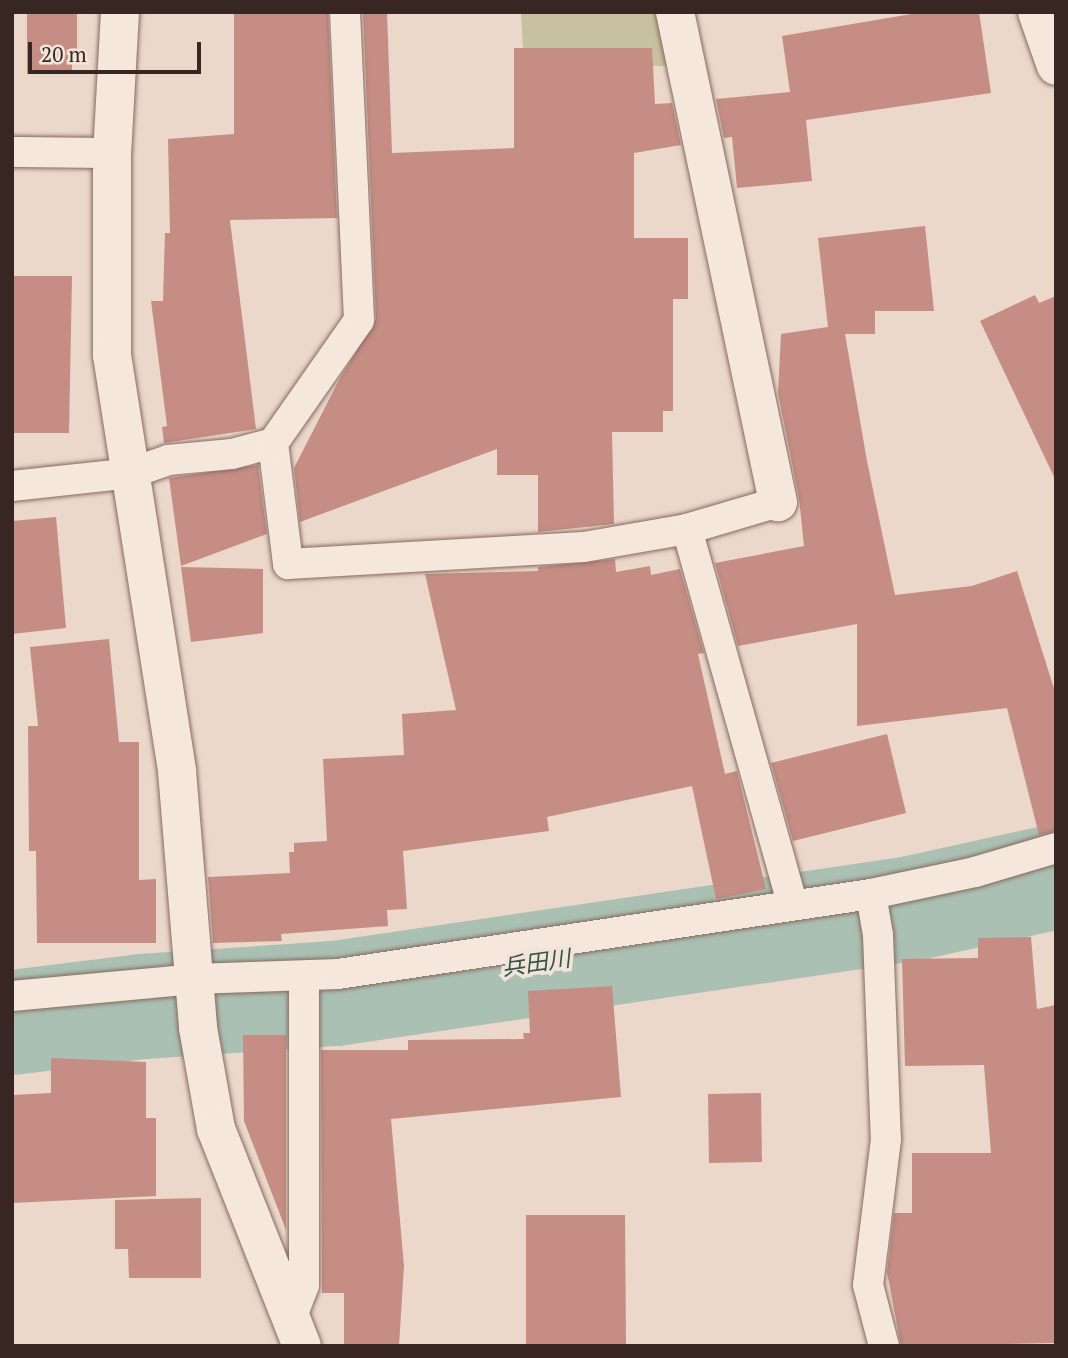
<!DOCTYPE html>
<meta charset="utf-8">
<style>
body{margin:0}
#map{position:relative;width:1068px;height:1358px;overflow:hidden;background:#ebd8ca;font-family:"PT Serif","Noto Sans JP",serif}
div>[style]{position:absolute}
.green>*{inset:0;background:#c8c19f}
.river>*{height:105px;margin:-52.5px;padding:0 52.5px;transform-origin:52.5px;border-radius:52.5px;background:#aac0b3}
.building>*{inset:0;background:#c58d84}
.roads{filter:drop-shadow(0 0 2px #866a60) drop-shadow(0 0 2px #866a60)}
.service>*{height:30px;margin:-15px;padding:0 15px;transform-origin:15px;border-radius:15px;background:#f6e7dd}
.minor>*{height:38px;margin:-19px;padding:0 19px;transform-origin:19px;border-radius:19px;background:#f6e7dd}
span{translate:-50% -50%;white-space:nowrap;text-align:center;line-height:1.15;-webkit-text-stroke:7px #f3e4d9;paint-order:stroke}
.water-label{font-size:23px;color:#33564a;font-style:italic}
.frame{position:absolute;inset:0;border:14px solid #382622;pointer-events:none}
.scale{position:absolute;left:28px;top:42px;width:173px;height:32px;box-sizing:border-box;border:4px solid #382622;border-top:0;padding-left:9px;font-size:21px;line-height:24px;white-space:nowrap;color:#382622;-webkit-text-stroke:5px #f3e4d9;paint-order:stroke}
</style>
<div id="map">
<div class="green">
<div style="clip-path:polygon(521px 12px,659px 12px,670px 66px,524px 65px)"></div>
</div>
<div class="river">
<div style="left:12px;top:1022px;width:132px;rotate:-7deg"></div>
<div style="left:143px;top:1006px;width:192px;rotate:-3.9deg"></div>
<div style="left:335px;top:993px;width:582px;rotate:-8.39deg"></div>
<div style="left:911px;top:908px;width:148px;rotate:-12.4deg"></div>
</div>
<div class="building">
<div style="clip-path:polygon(27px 12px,77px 12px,77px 61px,72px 61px,72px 74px,27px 74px)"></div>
<div style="clip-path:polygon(234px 12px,328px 12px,337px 218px,230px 220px,256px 429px,164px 443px,162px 427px,167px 426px,151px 301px,163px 301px,165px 233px,170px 233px,168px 139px,234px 134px)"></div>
<div style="clip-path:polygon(363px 12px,387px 12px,392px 153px,514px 148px,514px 48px,652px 48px,655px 104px,672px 103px,681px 145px,634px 153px,634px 238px,688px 238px,688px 299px,673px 299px,673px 411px,663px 411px,663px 432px,612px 432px,614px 524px,538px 532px,538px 475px,497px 475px,497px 449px,300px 522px,294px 468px,339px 380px,376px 319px)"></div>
<div style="clip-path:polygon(923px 12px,979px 12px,991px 93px,806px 120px,812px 181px,737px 188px,732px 137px,724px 138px,716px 99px,790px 92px,782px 36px)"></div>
<div style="clip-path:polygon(925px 226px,934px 311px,875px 311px,875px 334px,845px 334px,867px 461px,895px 595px,972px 586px,1017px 571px,1056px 695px,1056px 831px,1039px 835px,1007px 708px,857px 726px,857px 624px,738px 646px,715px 563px,804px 546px,799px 498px,778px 393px,781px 334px,828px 327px,818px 238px)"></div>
<div style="clip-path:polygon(12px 276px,72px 276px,69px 433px,12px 433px)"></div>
<div style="clip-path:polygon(1035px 295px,1039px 303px,1056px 296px,1056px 481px,980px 321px)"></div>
<div style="clip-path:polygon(258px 465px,267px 534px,181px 566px,169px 478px)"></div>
<div style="clip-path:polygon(56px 517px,66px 628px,12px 634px,12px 521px)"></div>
<div style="clip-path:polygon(615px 559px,616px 572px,650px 566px,651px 575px,680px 569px,704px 653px,698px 654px,725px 774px,737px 771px,766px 889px,716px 899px,692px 786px,547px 817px,549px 831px,403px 851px,407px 909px,387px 910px,388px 926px,281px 934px,282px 941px,213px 943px,208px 877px,290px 873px,289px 852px,294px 852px,294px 843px,327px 841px,323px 759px,404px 755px,402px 714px,456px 710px,425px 574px,538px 571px,538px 567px)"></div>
<div style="clip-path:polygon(181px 567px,263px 569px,263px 633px,191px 642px)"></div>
<div style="clip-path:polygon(109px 639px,119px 742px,139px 742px,139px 880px,156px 879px,156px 943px,37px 943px,36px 851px,29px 851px,28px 726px,38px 726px,30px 647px)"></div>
<div style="clip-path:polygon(887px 734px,906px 813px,793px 841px,771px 763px)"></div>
<div style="clip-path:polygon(1031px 937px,1037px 1009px,1056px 1005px,1056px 1343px,901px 1346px,887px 1272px,894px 1213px,912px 1213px,912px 1153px,991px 1153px,984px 1065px,905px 1066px,902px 959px,978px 958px,978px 938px)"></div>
<div style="clip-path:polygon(612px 986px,621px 1097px,391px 1119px,404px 1266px,399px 1346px,344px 1346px,344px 1293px,322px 1293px,321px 1050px,408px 1050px,408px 1040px,524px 1039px,523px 1033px,530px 1033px,528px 991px)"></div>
<div style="clip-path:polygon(243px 1035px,286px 1035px,286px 1230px,244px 1121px)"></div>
<div style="clip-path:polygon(51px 1058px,146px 1062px,146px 1118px,156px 1118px,156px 1196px,12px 1203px,12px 1095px,51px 1093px)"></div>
<div style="clip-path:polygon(761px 1093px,762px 1162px,709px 1163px,708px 1094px)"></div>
<div style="clip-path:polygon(201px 1198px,201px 1278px,129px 1278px,128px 1249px,115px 1249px,115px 1200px)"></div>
<div style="clip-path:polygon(526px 1215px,625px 1215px,626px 1346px,526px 1346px)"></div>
</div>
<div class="roads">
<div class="service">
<div style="left:12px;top:152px;width:100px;rotate:0.6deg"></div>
<div style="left:273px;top:443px;width:122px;rotate:82.9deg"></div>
<div style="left:288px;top:564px;width:296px;rotate:-3.3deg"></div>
<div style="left:584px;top:547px;width:105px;rotate:-9.9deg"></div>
<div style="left:687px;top:529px;width:95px;rotate:-16.5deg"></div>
<div style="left:12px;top:486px;width:120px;rotate:-6.2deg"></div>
<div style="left:131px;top:473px;width:39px;rotate:-19deg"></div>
<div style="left:168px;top:460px;width:64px;rotate:-5.4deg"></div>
<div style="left:232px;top:454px;width:42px;rotate:-15deg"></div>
<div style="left:273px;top:443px;width:150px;rotate:-55deg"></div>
<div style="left:359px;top:320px;width:308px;rotate:-92.6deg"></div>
<div style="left:687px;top:529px;width:391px;rotate:74.3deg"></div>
<div style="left:871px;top:894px;width:42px;rotate:80.3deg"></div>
<div style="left:878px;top:935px;width:204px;rotate:87.8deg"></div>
<div style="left:886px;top:1139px;width:147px;rotate:97deg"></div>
<div style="left:868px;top:1285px;width:63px;rotate:75.3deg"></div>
<div style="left:12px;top:996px;width:183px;rotate:-5.3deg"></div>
<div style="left:194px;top:979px;width:144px;rotate:-2deg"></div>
<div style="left:338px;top:974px;width:539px;rotate:-8.54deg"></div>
<div style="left:871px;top:894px;width:106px;rotate:-11.9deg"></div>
<div style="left:975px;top:872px;width:84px;rotate:-16.5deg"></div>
<div style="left:291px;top:1319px;width:36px;rotate:-69deg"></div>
<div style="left:304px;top:1285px;width:308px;rotate:-90deg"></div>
</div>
<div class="minor">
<div style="left:120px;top:12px;width:141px;rotate:93.2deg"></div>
<div style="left:112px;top:153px;width:202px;rotate:90deg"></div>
<div style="left:112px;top:355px;width:421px;rotate:81.1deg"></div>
<div style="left:177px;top:771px;width:258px;rotate:85.3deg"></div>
<div style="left:198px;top:1028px;width:103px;rotate:79.9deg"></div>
<div style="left:216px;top:1129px;width:233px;rotate:68.4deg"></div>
<div style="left:675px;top:12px;width:501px;rotate:78.13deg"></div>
<div style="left:1037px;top:12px;width:57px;rotate:70.6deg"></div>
</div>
</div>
<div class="water-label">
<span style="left:536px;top:963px;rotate:-8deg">兵田川</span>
</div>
<div class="frame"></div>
<div class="scale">20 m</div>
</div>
